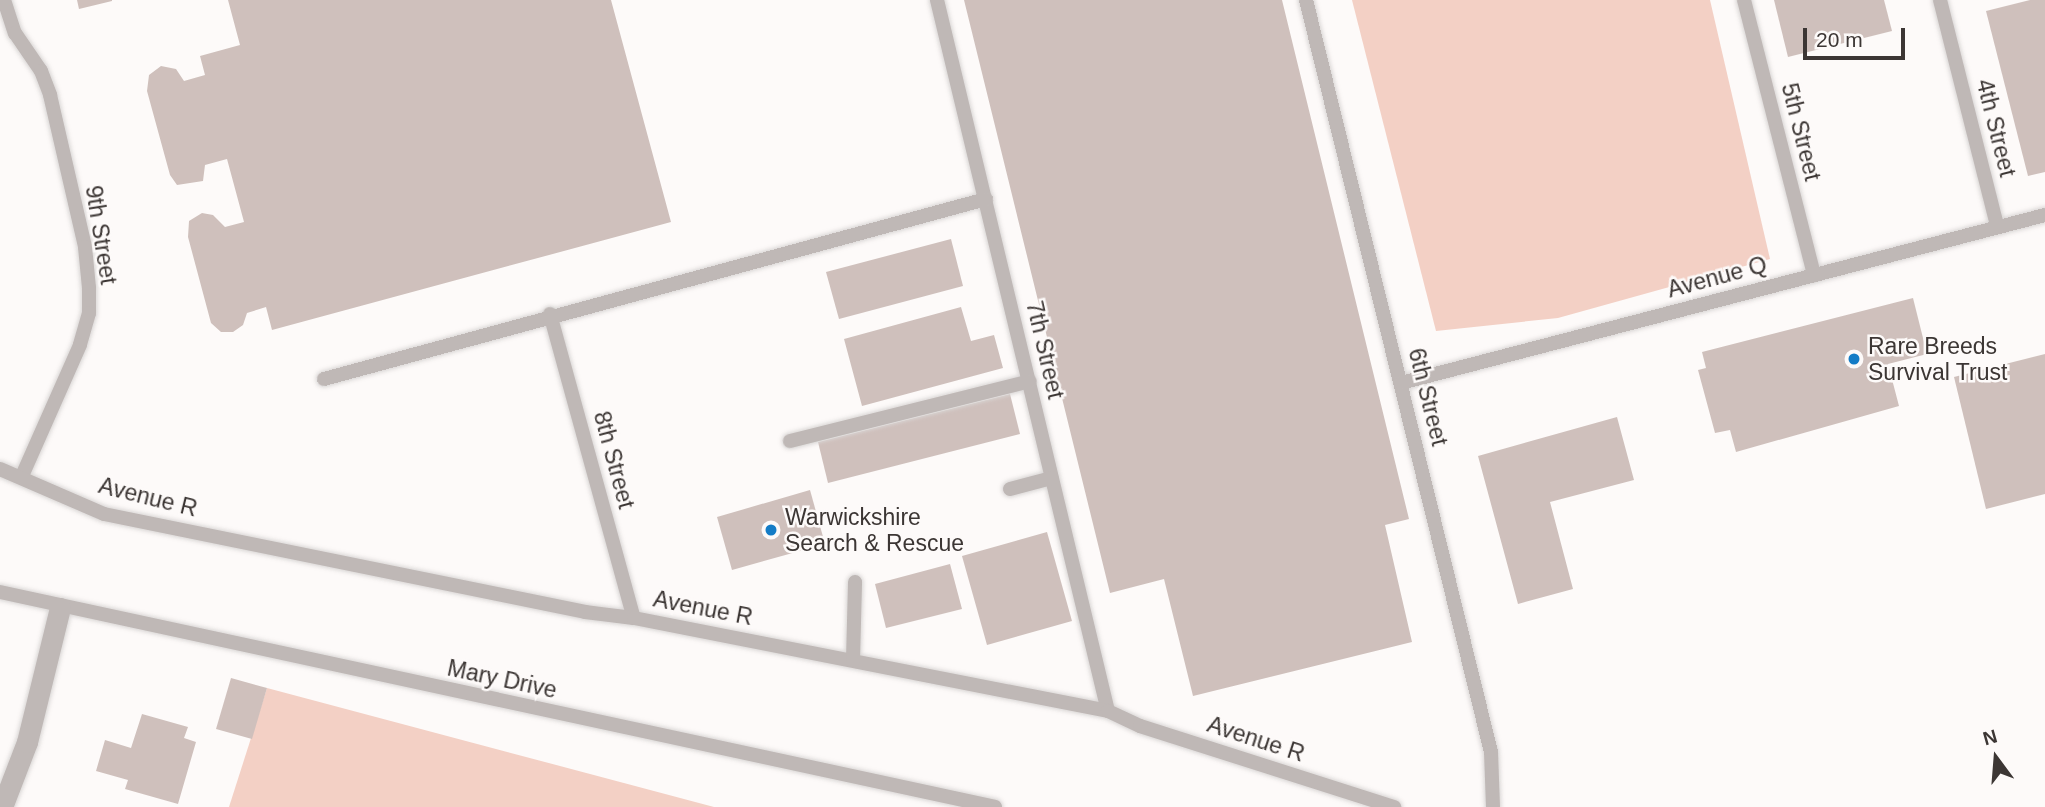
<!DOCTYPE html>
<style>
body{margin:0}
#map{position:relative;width:2045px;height:807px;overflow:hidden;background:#fdfaf9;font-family:Helvetica,sans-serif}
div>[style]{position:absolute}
.green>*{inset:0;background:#f3d0c5}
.building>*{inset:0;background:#cfc0bc}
.roads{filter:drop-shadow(0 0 2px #dad7d6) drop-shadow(0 0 2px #dad7d6)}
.lane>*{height:14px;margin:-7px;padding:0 7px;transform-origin:7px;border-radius:7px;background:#bfb8b6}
.street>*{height:21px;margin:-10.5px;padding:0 10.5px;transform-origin:10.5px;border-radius:10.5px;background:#bfb8b6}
.dots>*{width:19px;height:19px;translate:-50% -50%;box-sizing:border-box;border:4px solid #fdfaf9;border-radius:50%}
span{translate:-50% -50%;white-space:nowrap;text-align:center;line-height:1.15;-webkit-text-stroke:5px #fdfaf9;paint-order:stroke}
.street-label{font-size:23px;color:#3c3634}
.poi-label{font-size:23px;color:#3c3634}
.left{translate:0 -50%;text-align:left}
.north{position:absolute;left:1961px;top:723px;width:70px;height:70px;-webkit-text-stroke:5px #fdfaf9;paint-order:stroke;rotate:344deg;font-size:19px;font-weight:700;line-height:28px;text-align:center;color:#3c3634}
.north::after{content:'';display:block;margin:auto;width:24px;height:32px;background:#3c3634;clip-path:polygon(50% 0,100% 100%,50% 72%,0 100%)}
.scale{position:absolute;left:1803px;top:28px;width:102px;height:32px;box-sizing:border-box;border:4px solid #3c3634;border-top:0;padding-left:9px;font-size:21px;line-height:24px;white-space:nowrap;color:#3c3634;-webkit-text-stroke:5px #fdfaf9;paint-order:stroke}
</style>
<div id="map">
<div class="green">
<div style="clip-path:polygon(1352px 0,1710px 0,1770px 259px,1558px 318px,1436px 331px)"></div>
<div style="clip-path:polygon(267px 688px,714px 807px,229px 807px)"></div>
</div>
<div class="building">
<div style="clip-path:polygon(77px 0,112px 0,112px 1px,79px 9px)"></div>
<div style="clip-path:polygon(228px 0,611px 0,671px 222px,272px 330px,266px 307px,247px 313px,243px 325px,233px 332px,221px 332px,211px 323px,188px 237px,189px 221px,202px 213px,213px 215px,225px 227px,244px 222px,227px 159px,205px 165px,203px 181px,177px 185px,170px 175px,147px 91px,149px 75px,161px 66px,176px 69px,184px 81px,205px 75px,200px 56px,240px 45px)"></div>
<div style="clip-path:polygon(964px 0,1282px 0,1409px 519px,1385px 525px,1412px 642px,1193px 696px,1164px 579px,1110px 593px)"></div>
<div style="clip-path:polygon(1774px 0,1884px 0,1892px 31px,1788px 57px)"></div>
<div style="clip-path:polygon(2030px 0,2045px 0,2045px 172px,2028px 176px,1986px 11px)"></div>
<div style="clip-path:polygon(951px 239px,963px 286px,839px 319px,826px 272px)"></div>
<div style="clip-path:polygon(1913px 298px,1927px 354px,1888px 364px,1899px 406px,1736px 452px,1730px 430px,1715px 433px,1698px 370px,1706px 368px,1702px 352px)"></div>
<div style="clip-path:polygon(961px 307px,971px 341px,994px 335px,1003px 368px,862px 406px,844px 339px)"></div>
<div style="clip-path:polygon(2045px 354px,2045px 494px,1986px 509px,1954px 377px)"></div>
<div style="clip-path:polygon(1010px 394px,1020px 434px,828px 483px,818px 442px)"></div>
<div style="clip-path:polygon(1617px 417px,1634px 480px,1550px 502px,1573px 589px,1518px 604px,1478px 456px)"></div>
<div style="clip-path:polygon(810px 490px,825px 544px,732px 570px,717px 517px)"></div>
<div style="clip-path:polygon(1047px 532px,1072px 621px,987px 645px,962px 556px)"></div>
<div style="clip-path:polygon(950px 564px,962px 609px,886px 628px,875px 584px)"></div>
<div style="clip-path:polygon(231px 678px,267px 688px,252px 739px,216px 729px)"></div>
<div style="clip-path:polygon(142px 714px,188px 727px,184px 738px,196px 742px,178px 804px,125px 789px,128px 780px,96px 771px,105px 740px,131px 748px)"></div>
</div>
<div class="roads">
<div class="lane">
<div style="left:4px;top:0;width:35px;rotate:72deg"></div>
<div style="left:15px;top:33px;width:46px;rotate:55.6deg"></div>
<div style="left:41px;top:71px;width:26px;rotate:69deg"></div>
<div style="left:50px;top:95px;width:156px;rotate:77deg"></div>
<div style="left:85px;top:247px;width:41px;rotate:84.4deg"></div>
<div style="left:89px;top:288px;width:25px;rotate:90deg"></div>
<div style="left:89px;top:313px;width:33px;rotate:106deg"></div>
<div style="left:80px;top:345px;width:145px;rotate:113.9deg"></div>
<div style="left:937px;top:0;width:731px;rotate:76.48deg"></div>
<div style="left:1306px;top:0;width:774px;rotate:76.18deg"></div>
<div style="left:1491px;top:752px;width:55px;rotate:87.9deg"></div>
<div style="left:1744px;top:0;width:284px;rotate:75.7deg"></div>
<div style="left:1940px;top:0;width:233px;rotate:75.8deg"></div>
<div style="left:550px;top:314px;width:315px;rotate:74.6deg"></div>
<div style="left:324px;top:379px;width:686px;rotate:-15.21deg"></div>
<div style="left:1401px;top:383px;width:666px;rotate:-14.62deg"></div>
<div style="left:790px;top:441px;width:247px;rotate:-14deg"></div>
<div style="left:0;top:469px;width:113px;rotate:23.4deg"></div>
<div style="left:104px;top:514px;width:491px;rotate:11.5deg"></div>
<div style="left:585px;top:612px;width:49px;rotate:7deg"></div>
<div style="left:634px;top:618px;width:483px;rotate:11.1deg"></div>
<div style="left:1108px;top:711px;width:35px;rotate:25deg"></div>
<div style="left:1140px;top:726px;width:267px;rotate:17.7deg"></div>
<div style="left:1010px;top:489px;width:43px;rotate:-14.7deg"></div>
<div style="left:0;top:592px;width:1018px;rotate:12.19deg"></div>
<div style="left:853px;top:660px;width:78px;rotate:-88.5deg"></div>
</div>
<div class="street">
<div style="left:2px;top:807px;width:70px;rotate:-69deg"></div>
<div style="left:27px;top:742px;width:138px;rotate:-76.2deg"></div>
</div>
</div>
<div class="dots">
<div style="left:1854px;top:359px;background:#147cc6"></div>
<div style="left:771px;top:530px;background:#147cc6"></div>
</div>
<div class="street-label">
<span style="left:1996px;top:128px;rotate:76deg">4th Street</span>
<span style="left:1801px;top:132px;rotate:76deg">5th Street</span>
<span style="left:101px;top:235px;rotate:81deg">9th Street</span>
<span style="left:1717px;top:277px;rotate:-15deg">Avenue Q</span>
<span style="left:1045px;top:350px;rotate:77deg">7th Street</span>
<span style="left:1428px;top:397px;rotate:76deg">6th Street</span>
<span style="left:614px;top:460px;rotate:75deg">8th Street</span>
<span style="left:148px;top:497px;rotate:14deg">Avenue R</span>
<span style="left:703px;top:608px;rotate:11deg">Avenue R</span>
<span style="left:502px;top:679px;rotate:12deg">Mary Drive</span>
<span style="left:1256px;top:739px;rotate:18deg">Avenue R</span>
</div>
<div class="poi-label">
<span class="left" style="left:1868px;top:359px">Rare Breeds<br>Survival Trust</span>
<span class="left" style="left:785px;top:530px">Warwickshire<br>Search &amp; Rescue</span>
</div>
<div class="north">N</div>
<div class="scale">20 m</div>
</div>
